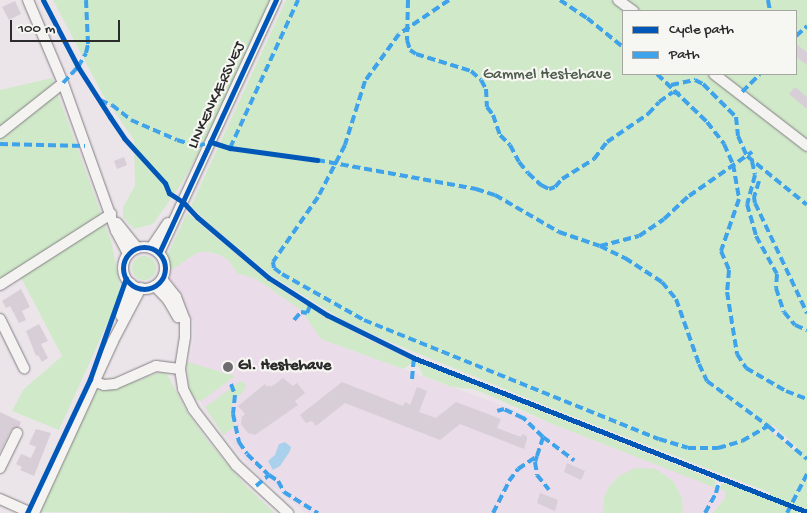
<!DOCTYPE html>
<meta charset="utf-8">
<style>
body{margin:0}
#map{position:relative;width:807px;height:513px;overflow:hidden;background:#ebe5ea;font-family:"Gochi Hand",sans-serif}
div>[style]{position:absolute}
.built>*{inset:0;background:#eadce8}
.green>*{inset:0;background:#d0e9c9}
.round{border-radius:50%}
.water>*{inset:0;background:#a9d1ec}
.building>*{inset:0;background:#d8ced7}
.roads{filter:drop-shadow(0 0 1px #817f81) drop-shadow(0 0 1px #817f81)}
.minor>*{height:10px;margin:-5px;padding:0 5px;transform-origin:5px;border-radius:5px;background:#f4f3f2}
.minor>.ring{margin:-5px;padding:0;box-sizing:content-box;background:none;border:10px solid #f4f3f2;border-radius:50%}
.quiet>*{height:4px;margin-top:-2px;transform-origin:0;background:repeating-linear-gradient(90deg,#3ea3eb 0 8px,transparent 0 12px)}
.cycleway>*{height:5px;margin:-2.5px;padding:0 2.5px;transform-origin:2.5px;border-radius:2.5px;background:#0057b8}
.cycleway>.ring{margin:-2.5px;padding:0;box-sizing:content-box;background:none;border:5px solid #0057b8;border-radius:50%}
.dots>*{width:14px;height:14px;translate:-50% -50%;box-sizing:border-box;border:2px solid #f6f6f2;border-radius:50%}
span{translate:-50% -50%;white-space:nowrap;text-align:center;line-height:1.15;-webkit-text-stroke:4.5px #f6f6f2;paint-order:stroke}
.park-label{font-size:16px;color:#4e5c4c}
.street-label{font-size:16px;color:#2b2b2b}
.poi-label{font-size:16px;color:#2b2b2b;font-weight:700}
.left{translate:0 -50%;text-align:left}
.legend{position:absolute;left:622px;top:10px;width:175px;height:65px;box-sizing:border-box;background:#f6f6f2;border:1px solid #a5a5a2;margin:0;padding:6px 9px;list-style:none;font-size:15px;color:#2b2b2b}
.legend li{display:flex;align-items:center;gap:10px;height:25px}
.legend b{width:25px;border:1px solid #a5a5a2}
.scale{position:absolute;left:10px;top:20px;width:110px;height:22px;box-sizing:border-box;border:2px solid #2b2b2b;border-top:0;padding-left:6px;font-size:15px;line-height:18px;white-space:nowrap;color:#2b2b2b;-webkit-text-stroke:4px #f6f6f2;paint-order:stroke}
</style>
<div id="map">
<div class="built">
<div style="clip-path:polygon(198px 252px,209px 252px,220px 255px,228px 260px,237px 273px,256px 279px,301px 310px,321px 339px,552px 424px,725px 491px,725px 498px,713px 513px,306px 513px,261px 477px,241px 456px,205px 410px,190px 383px,189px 365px,194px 338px,193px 322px,170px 279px,170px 269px,173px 269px)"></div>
</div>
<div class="green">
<div style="clip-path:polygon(53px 0,272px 0,212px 129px,181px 184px,153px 224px,134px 229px,123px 217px,123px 207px,135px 186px,134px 140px,103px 95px)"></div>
<div style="clip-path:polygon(evenodd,286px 0,610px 0,625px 11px,623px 74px,706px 74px,807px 151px,807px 513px,713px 513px,725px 498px,725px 491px,719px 489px,722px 484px,726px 483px,765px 498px,771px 493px,559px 411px,385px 340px,343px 320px,272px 276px,208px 223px,191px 206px,286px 0,773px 425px,797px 447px,793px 450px,768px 429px,773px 425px)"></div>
<div style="clip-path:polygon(626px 0,807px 0,807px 143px,719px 74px,796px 74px,796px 11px,640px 11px)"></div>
<div style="clip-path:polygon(52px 78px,112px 244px,121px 293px,59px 430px,12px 411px,23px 390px,62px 356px,18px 272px,0 280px,0 90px)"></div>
<div style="clip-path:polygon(187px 213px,267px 280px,297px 300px,365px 338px,412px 360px,412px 363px,403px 369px,321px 339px,301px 310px,256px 279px,237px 273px,228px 260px,220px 255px,209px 252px,198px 252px,173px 269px,170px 269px,168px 254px)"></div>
<div class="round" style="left:132px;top:256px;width:24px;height:24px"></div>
<div style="clip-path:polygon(415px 361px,715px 480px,716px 488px,552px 424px,491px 396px,473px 389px,452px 387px,423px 376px,420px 368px,415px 364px)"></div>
<div style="clip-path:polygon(187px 362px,235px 376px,201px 401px,195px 399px,189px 389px)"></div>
<div style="clip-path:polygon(161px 372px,167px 374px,187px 412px,208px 441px,245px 485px,275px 513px,40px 512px,96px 391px,115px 388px)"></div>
<div style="clip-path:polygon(241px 381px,246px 385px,245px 390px,234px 400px,230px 411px,235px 426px,223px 435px,205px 407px)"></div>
<div style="clip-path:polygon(635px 468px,656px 469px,674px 482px,682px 499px,683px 513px,603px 513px,604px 498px,608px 488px,619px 476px)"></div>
</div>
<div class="water">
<div style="clip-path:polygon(285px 442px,291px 447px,290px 451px,280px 466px,273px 470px,268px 461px,275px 455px,279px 444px)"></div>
</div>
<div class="building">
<div style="clip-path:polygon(15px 1px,21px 14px,9px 20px,2px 7px)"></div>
<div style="clip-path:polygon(796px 44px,807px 52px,807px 65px,796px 57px)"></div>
<div style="clip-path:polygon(795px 87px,807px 97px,807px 109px,789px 94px)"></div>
<div style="clip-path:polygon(124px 157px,127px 165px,117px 169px,114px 161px)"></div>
<div style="clip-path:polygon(21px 289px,30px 307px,22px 311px,26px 320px,19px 323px,10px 306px,6px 308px,2px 301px)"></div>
<div style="clip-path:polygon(39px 324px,48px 341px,41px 344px,48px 358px,42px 362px,38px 355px,36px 356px,26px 331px)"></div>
<div style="clip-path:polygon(283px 378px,293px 386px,297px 383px,305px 393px,295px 401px,298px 405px,255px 435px,248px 433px,241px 424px,242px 417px,245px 414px,238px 406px,265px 384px,267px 387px,270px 385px,271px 387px)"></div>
<div style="clip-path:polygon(342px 382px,403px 406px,405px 402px,410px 405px,417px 387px,427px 391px,419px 412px,436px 418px,456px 402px,501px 419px,497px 428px,521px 437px,522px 434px,527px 436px,527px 439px,524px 449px,460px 424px,440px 440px,345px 403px,316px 426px,312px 421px,306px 423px,300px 415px)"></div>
<div style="clip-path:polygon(0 412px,21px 422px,19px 427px,11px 430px,0 452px)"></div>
<div style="clip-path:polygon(36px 429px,51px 433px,34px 476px,20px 470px,22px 467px,16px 464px,21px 454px,31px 458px,36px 447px,29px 444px)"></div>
<div style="clip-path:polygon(567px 463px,585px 471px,581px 480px,564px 472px)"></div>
<div style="clip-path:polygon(540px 493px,558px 500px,555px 511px,537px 503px)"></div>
</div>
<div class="roads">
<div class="minor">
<div style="left:28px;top:0;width:90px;rotate:67.1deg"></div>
<div style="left:63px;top:83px;width:157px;rotate:70.3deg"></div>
<div style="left:116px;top:231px;width:26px;rotate:62deg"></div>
<div style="left:618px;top:0;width:19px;rotate:36deg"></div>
<div style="left:714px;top:74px;width:118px;rotate:37.7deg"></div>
<div style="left:0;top:133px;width:80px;rotate:-38.4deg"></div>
<div style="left:117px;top:223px;width:32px;rotate:51deg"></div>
<div class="ring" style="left:123px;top:247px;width:32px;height:32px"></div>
<div style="left:151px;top:248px;width:30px;rotate:-56deg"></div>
<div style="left:159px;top:253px;width:279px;rotate:-65.2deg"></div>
<div style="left:162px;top:279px;width:23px;rotate:52deg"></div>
<div style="left:176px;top:297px;width:25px;rotate:69deg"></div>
<div style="left:185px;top:320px;width:17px;rotate:90deg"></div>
<div style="left:185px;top:337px;width:32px;rotate:99deg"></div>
<div style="left:180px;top:369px;width:20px;rotate:81deg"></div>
<div style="left:183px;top:389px;width:22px;rotate:63deg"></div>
<div style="left:193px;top:409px;width:71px;rotate:52.5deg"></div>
<div style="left:236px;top:465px;width:71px;rotate:42.7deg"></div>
<div style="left:0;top:285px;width:132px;rotate:-32.6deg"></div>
<div style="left:155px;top:286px;width:19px;rotate:47deg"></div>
<div style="left:168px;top:300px;width:20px;rotate:60deg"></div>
<div style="left:121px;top:316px;width:34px;rotate:-73deg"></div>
<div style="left:0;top:319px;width:55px;rotate:63.9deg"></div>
<div style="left:95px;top:382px;width:9px;rotate:18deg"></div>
<div style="left:104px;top:385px;width:11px;rotate:-5deg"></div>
<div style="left:115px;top:384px;width:45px;rotate:-23.7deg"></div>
<div style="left:156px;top:366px;width:24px;rotate:7deg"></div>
<div style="left:0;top:468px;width:39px;rotate:-64deg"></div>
<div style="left:0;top:499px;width:34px;rotate:24deg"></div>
<div style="left:34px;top:513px;width:189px;rotate:-65.3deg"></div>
<div style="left:113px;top:341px;width:60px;rotate:-62.2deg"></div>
</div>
</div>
<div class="quiet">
<div style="left:408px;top:0;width:40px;rotate:91.4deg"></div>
<div style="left:407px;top:40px;width:10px;rotate:73deg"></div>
<div style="left:410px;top:50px;width:7px;rotate:34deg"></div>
<div style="left:416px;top:54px;width:58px;rotate:17.2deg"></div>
<div style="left:471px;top:71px;width:13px;rotate:42deg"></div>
<div style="left:481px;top:80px;width:10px;rotate:61deg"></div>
<div style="left:486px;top:89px;width:18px;rotate:87deg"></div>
<div style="left:487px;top:107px;width:10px;rotate:53deg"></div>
<div style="left:493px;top:115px;width:21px;rotate:71deg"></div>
<div style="left:500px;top:135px;width:14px;rotate:45deg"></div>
<div style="left:510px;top:145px;width:19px;rotate:62deg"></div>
<div style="left:519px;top:162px;width:14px;rotate:51deg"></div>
<div style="left:528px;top:173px;width:18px;rotate:43deg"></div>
<div style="left:541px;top:185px;width:9px;rotate:27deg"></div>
<div style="left:549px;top:189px;width:6px;rotate:-18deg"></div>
<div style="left:555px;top:187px;width:11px;rotate:-49deg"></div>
<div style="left:562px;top:179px;width:38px;rotate:-32deg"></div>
<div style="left:594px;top:159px;width:21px;rotate:-53deg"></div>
<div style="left:607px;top:142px;width:50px;rotate:-34.3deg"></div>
<div style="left:648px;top:114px;width:16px;rotate:-47deg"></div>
<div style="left:659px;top:102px;width:17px;rotate:-36deg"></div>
<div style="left:673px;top:92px;width:7px;rotate:16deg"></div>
<div style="left:449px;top:0;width:60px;rotate:145.8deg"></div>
<div style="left:399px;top:34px;width:58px;rotate:125.9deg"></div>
<div style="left:365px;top:81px;width:67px;rotate:107.4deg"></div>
<div style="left:345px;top:145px;width:59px;rotate:117.4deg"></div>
<div style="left:318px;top:197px;width:79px;rotate:124.7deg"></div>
<div style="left:273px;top:262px;width:6px;rotate:81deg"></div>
<div style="left:274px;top:268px;width:10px;rotate:37deg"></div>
<div style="left:282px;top:274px;width:94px;rotate:29.3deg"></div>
<div style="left:364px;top:320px;width:318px;rotate:22deg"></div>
<div style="left:659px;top:439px;width:30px;rotate:17deg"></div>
<div style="left:688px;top:448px;width:30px"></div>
<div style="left:718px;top:448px;width:25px;rotate:-16deg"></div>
<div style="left:742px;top:441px;width:30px;rotate:-30deg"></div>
<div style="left:560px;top:0;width:32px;rotate:34deg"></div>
<div style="left:587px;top:18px;width:46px;rotate:38.9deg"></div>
<div style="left:768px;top:0;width:11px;rotate:80deg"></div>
<div style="left:796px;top:36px;width:15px;rotate:-42deg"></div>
<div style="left:657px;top:74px;width:69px;rotate:43.8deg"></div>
<div style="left:707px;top:122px;width:28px;rotate:52deg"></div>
<div style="left:724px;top:144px;width:22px;rotate:66deg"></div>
<div style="left:733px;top:164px;width:36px;rotate:80deg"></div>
<div style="left:739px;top:199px;width:55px;rotate:109.1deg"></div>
<div style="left:721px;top:251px;width:21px;rotate:67deg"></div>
<div style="left:729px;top:270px;width:22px;rotate:95deg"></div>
<div style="left:727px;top:292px;width:63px;rotate:80.8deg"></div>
<div style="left:737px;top:354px;width:17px;rotate:57deg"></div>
<div style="left:746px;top:368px;width:46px;rotate:29.9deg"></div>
<div style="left:786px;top:391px;width:22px;rotate:21deg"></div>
<div style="left:63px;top:83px;width:22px;rotate:-47deg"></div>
<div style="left:78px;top:67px;width:16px;rotate:-60deg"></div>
<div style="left:86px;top:53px;width:9px;rotate:-77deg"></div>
<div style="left:88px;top:44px;width:44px;rotate:-92.6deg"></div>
<div style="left:671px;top:85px;width:25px;rotate:-12deg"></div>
<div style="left:695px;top:80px;width:9px;rotate:27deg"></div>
<div style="left:703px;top:84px;width:47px;rotate:45deg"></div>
<div style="left:736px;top:117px;width:19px;rotate:84deg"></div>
<div style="left:738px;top:136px;width:22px;rotate:66deg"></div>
<div style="left:747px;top:156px;width:77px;rotate:39.2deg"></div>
<div style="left:742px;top:92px;width:25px;rotate:-45deg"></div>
<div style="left:100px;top:100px;width:13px;rotate:23deg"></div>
<div style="left:112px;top:105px;width:24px;rotate:38deg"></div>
<div style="left:131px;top:120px;width:50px;rotate:23.5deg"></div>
<div style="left:177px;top:140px;width:21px;rotate:17deg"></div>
<div style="left:197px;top:146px;width:15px;rotate:-16deg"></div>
<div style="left:0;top:144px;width:85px;rotate:1.3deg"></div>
<div style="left:230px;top:148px;width:163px;rotate:-65.3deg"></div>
<div style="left:317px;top:160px;width:162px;rotate:10.3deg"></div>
<div style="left:476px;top:189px;width:20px;rotate:18deg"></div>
<div style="left:495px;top:195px;width:74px;rotate:30deg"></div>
<div style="left:559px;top:232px;width:43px;rotate:18.9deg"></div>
<div style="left:600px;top:246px;width:28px;rotate:26deg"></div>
<div style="left:625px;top:258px;width:44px;rotate:33deg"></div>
<div style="left:662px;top:282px;width:22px;rotate:51deg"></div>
<div style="left:676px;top:299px;width:69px;rotate:70.5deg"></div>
<div style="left:699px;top:364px;width:19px;rotate:65deg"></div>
<div style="left:707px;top:381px;width:76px;rotate:36.4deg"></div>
<div style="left:768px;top:426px;width:51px;rotate:40.2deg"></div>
<div style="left:752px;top:161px;width:14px;rotate:78deg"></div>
<div style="left:755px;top:175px;width:30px;rotate:105deg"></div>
<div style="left:747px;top:204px;width:33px;rotate:74deg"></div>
<div style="left:756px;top:236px;width:43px;rotate:61.1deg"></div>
<div style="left:777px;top:274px;width:14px;rotate:94deg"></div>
<div style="left:776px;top:288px;width:25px;rotate:72deg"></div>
<div style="left:784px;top:312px;width:17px;rotate:50deg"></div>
<div style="left:795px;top:325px;width:13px;rotate:23deg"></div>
<div style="left:759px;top:181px;width:17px;rotate:107deg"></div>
<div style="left:754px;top:197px;width:6px;rotate:81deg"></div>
<div style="left:755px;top:203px;width:122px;rotate:64.7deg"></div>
<div style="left:600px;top:246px;width:40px;rotate:-14.4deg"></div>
<div style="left:639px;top:236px;width:30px;rotate:-34deg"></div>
<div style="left:664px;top:219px;width:34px;rotate:-43deg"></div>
<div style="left:689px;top:196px;width:77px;rotate:-34.9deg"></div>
<div style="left:294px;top:320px;width:11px;rotate:-49deg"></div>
<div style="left:301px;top:312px;width:6px;rotate:9deg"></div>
<div style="left:307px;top:313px;width:8px;rotate:-67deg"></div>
<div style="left:412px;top:379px;width:21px;rotate:-85deg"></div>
<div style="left:231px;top:384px;width:12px;rotate:70deg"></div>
<div style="left:235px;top:395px;width:19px;rotate:96deg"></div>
<div style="left:233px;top:414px;width:29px;rotate:78deg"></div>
<div style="left:239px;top:442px;width:14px;rotate:56deg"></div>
<div style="left:247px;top:454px;width:30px;rotate:44deg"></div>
<div style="left:543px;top:437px;width:39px;rotate:37deg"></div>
<div style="left:537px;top:456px;width:6px;rotate:108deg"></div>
<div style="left:535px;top:462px;width:13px;rotate:81deg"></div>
<div style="left:537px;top:475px;width:19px;rotate:51deg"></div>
<div style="left:256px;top:486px;width:17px;rotate:-40deg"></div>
<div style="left:269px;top:475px;width:11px;rotate:34deg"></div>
<div style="left:278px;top:481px;width:13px;rotate:61deg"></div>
<div style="left:284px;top:492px;width:40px;rotate:32deg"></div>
<div style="left:493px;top:513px;width:36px;rotate:-63deg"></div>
<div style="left:509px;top:481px;width:15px;rotate:-53deg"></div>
<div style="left:518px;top:469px;width:23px;rotate:-34deg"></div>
<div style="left:537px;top:456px;width:20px;rotate:-72deg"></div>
<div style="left:543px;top:437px;width:28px;rotate:-136deg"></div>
<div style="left:523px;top:418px;width:21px;rotate:-155deg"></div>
<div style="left:504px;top:409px;width:7px;rotate:164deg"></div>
<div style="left:705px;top:513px;width:23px;rotate:-61deg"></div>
<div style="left:716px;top:493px;width:16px;rotate:-75deg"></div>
<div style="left:787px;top:513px;width:44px;rotate:-62.9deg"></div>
</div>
<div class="cycleway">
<div style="left:43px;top:0;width:76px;rotate:62.4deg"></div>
<div style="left:78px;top:67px;width:59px;rotate:57.4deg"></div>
<div style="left:110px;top:117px;width:25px;rotate:56deg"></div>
<div style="left:124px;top:138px;width:61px;rotate:47.7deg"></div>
<div style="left:165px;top:183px;width:11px;rotate:68deg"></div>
<div style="left:169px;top:193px;width:17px;rotate:33deg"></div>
<div style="left:183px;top:202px;width:21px;rotate:47deg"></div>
<div style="left:197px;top:217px;width:94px;rotate:40.3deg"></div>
<div style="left:269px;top:278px;width:69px;rotate:32.5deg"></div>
<div style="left:327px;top:315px;width:97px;rotate:26.3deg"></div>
<div style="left:414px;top:358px;width:422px;rotate:21.4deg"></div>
<div style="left:211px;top:142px;width:20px;rotate:18deg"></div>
<div style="left:230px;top:148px;width:88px;rotate:7.9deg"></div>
<div class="ring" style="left:123px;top:247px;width:37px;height:37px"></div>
<div style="left:159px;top:253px;width:279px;rotate:-65.2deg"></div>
<div style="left:27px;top:513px;width:148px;rotate:-64.8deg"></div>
<div style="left:90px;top:379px;width:107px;rotate:-70.4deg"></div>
</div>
<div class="dots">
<div style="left:228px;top:367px;background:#6e6c6e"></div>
</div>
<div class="park-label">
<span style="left:547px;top:76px">Gammel Hestehave</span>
</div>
<div class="street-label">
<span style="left:218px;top:96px;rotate:-65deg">LINKENKÆRSVEJ</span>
</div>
<div class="poi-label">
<span class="left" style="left:238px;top:367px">Gl. Hestehave</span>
</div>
<ul class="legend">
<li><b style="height:6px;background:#0057b8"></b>Cycle path</li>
<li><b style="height:6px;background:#3ea3eb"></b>Path</li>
</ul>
<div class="scale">100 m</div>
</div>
